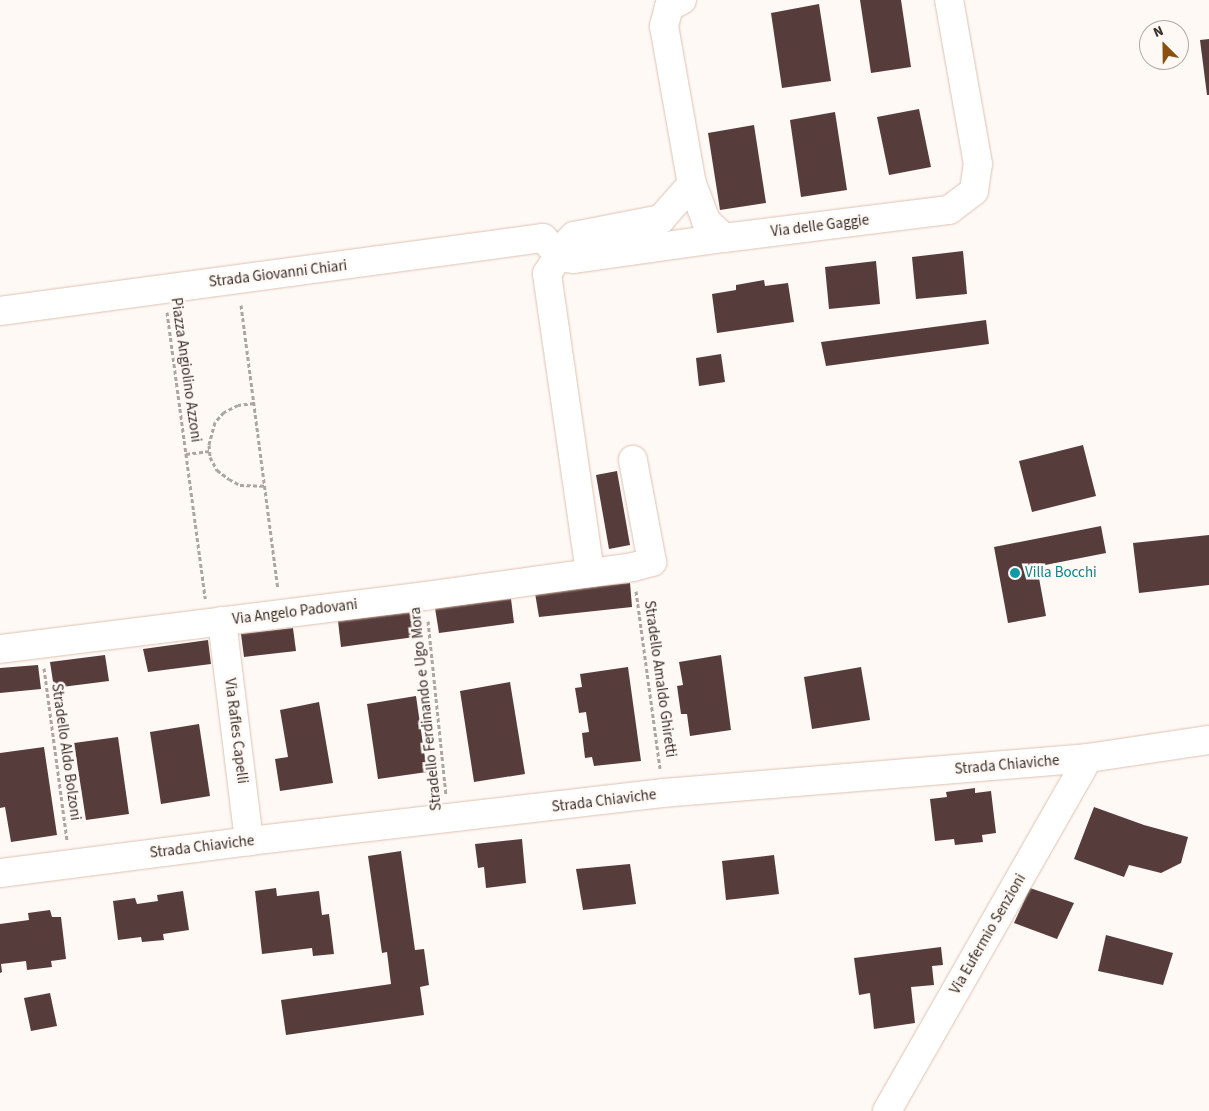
<!DOCTYPE html>
<style>
body{margin:0}
#map{position:relative;width:1209px;height:1111px;overflow:hidden;background:#fff9f6;font-family:"Source Sans 3",sans-serif}
div>[style]{position:absolute}
.building>*{inset:0;background:#573c3c}
.path>*{height:3px;margin-top:-1.5px;transform-origin:0;background:repeating-linear-gradient(90deg,#ada5a1 0 4px,transparent 0 6.5px)}
.roads{filter:drop-shadow(0 0 1px #ddc2b1) drop-shadow(0 0 1px #ddc2b1)}
.minor>*{height:28px;margin:-14px;padding:0 14px;transform-origin:14px;border-radius:14px;background:#fff}
.dots>*{width:14px;height:14px;translate:-50% -50%;box-sizing:border-box;border:2px solid #fff9f6;border-radius:50%}
span{translate:-50% -50%;white-space:nowrap;text-align:center;line-height:1.15;-webkit-text-stroke:5px #fff9f6;paint-order:stroke}
.street-label{font-size:15px;color:#382e27}
.culture-label{font-size:15px;color:#0d838f}
.left{translate:0 -50%;text-align:left}
.north{position:absolute;left:1139px;top:20px;width:50px;height:50px;box-sizing:border-box;background:#fff9f6;border:1px solid #afa8a3;border-radius:50%;rotate:337deg;font-size:14px;font-weight:700;line-height:20px;text-align:center;color:#382e27}
.north::after{content:'';display:block;margin:auto;width:18px;height:22px;background:#8b4f0e;clip-path:polygon(50% 0,100% 100%,50% 72%,0 100%)}
</style>
<div id="map">
<div class="building">
<div style="clip-path:polygon(860px 0,901px 0,911px 67px,871px 73px)"></div>
<div style="clip-path:polygon(819px 4px,831px 81px,782px 88px,771px 13px)"></div>
<div style="clip-path:polygon(1209px 39px,1209px 95px,1207px 95px,1200px 40px)"></div>
<div style="clip-path:polygon(919px 109px,931px 167px,889px 175px,877px 117px)"></div>
<div style="clip-path:polygon(835px 112px,847px 190px,801px 197px,790px 120px)"></div>
<div style="clip-path:polygon(754px 125px,766px 203px,720px 210px,708px 133px)"></div>
<div style="clip-path:polygon(963px 251px,967px 294px,916px 299px,912px 257px)"></div>
<div style="clip-path:polygon(876px 261px,880px 304px,829px 309px,825px 267px)"></div>
<div style="clip-path:polygon(764px 280px,765px 286px,788px 283px,794px 322px,717px 333px,712px 294px,736px 290px,736px 285px)"></div>
<div style="clip-path:polygon(986px 320px,989px 344px,826px 366px,821px 342px)"></div>
<div style="clip-path:polygon(721px 354px,725px 382px,699px 386px,696px 358px)"></div>
<div style="clip-path:polygon(1083px 445px,1096px 496px,1032px 512px,1019px 461px)"></div>
<div style="clip-path:polygon(617px 471px,630px 545px,609px 549px,596px 475px)"></div>
<div style="clip-path:polygon(1101px 526px,1106px 553px,1030px 568px,1032px 579px,1039px 578px,1046px 616px,1008px 623px,994px 547px)"></div>
<div style="clip-path:polygon(1209px 535px,1209px 585px,1139px 593px,1133px 543px)"></div>
<div style="clip-path:polygon(630px 583px,632px 607px,539px 617px,535px 593px)"></div>
<div style="clip-path:polygon(511px 599px,514px 623px,439px 633px,435px 608px)"></div>
<div style="clip-path:polygon(419px 611px,422px 636px,341px 647px,338px 621px)"></div>
<div style="clip-path:polygon(293px 628px,296px 651px,244px 657px,241px 634px)"></div>
<div style="clip-path:polygon(208px 640px,211px 664px,148px 672px,143px 649px)"></div>
<div style="clip-path:polygon(105px 655px,109px 681px,54px 688px,50px 662px)"></div>
<div style="clip-path:polygon(721px 655px,731px 730px,690px 736px,687px 714px,681px 714px,677px 686px,683px 685px,679px 662px)"></div>
<div style="clip-path:polygon(38px 665px,41px 689px,0 693px,0 668px)"></div>
<div style="clip-path:polygon(628px 667px,641px 761px,594px 766px,592px 757px,585px 758px,582px 733px,589px 732px,586px 712px,579px 713px,575px 688px,582px 687px,580px 674px)"></div>
<div style="clip-path:polygon(861px 667px,870px 720px,812px 729px,804px 677px)"></div>
<div style="clip-path:polygon(510px 682px,525px 774px,474px 782px,460px 691px)"></div>
<div style="clip-path:polygon(416px 696px,427px 772px,378px 779px,367px 704px)"></div>
<div style="clip-path:polygon(319px 702px,333px 783px,280px 791px,275px 759px,288px 757px,280px 710px)"></div>
<div style="clip-path:polygon(199px 724px,210px 796px,161px 804px,150px 732px)"></div>
<div style="clip-path:polygon(118px 737px,129px 814px,86px 820px,74px 743px)"></div>
<div style="clip-path:polygon(44px 747px,57px 835px,11px 842px,5px 807px,0 808px,0 753px)"></div>
<div style="clip-path:polygon(975px 788px,975px 793px,991px 791px,996px 833px,982px 835px,983px 842px,955px 845px,954px 839px,935px 841px,930px 799px,947px 797px,946px 792px)"></div>
<div style="clip-path:polygon(1094px 807px,1144px 825px,1188px 837px,1181px 863px,1161px 873px,1129px 865px,1124px 877px,1074px 859px)"></div>
<div style="clip-path:polygon(522px 839px,526px 883px,486px 888px,484px 867px,478px 868px,475px 844px)"></div>
<div style="clip-path:polygon(401px 851px,415px 950px,424px 949px,429px 985px,420px 987px,424px 1015px,286px 1035px,281px 1000px,391px 984px,387px 952px,382px 953px,368px 856px)"></div>
<div style="clip-path:polygon(774px 855px,779px 894px,726px 900px,722px 861px)"></div>
<div style="clip-path:polygon(630px 864px,636px 904px,583px 910px,576px 869px)"></div>
<div style="clip-path:polygon(276px 888px,277px 896px,319px 891px,322px 915px,329px 914px,334px 954px,313px 956px,312px 948px,262px 954px,255px 891px)"></div>
<div style="clip-path:polygon(1030px 888px,1074px 903px,1057px 939px,1014px 923px)"></div>
<div style="clip-path:polygon(183px 891px,189px 930px,163px 934px,164px 940px,142px 942px,141px 937px,118px 940px,113px 901px,135px 898px,137px 904px,158px 901px,157px 895px)"></div>
<div style="clip-path:polygon(50px 910px,52px 917px,61px 917px,66px 959px,51px 961px,52px 967px,27px 970px,26px 961px,1px 964px,2px 972px,0 973px,0 924px,29px 920px,28px 913px)"></div>
<div style="clip-path:polygon(1106px 935px,1173px 953px,1163px 985px,1098px 971px)"></div>
<div style="clip-path:polygon(941px 947px,943px 965px,932px 966px,934px 985px,911px 987px,915px 1023px,874px 1029px,870px 993px,859px 995px,854px 958px)"></div>
<div style="clip-path:polygon(50px 993px,57px 1026px,31px 1031px,24px 998px)"></div>
</div>
<div class="path">
<div style="left:241px;top:305px;width:285px;rotate:82.6deg"></div>
<div style="left:167px;top:312px;width:289px;rotate:82.4deg"></div>
<div style="left:254px;top:403px;width:16px;rotate:173deg"></div>
<div style="left:238px;top:405px;width:16px;rotate:153deg"></div>
<div style="left:224px;top:412px;width:13px;rotate:132deg"></div>
<div style="left:215px;top:422px;width:24px;rotate:105deg"></div>
<div style="left:209px;top:445px;width:12px;rotate:85deg"></div>
<div style="left:210px;top:457px;width:15px;rotate:62deg"></div>
<div style="left:217px;top:470px;width:15px;rotate:37deg"></div>
<div style="left:229px;top:479px;width:13px;rotate:29deg"></div>
<div style="left:240px;top:485px;width:25px;rotate:2deg"></div>
<div style="left:186px;top:454px;width:24px;rotate:-7deg"></div>
<div style="left:636px;top:591px;width:179px;rotate:82.3deg"></div>
<div style="left:428px;top:621px;width:174px;rotate:84.1deg"></div>
<div style="left:44px;top:668px;width:174px;rotate:82.4deg"></div>
</div>
<div class="roads">
<div class="minor">
<div style="left:682px;top:0;width:15px;rotate:152deg"></div>
<div style="left:669px;top:7px;width:20px;rotate:105deg"></div>
<div style="left:664px;top:26px;width:160px;rotate:80deg"></div>
<div style="left:692px;top:184px;width:40px;rotate:69deg"></div>
<div style="left:706px;top:221px;width:25px;rotate:43deg"></div>
<div style="left:724px;top:238px;width:227px;rotate:-7.1deg"></div>
<div style="left:949px;top:210px;width:31px;rotate:-37deg"></div>
<div style="left:974px;top:191px;width:27px;rotate:-82deg"></div>
<div style="left:978px;top:164px;width:167px;rotate:-100deg"></div>
<div style="left:564px;top:246px;width:14px;rotate:-45deg"></div>
<div style="left:574px;top:236px;width:89px;rotate:-11.1deg"></div>
<div style="left:661px;top:219px;width:47px;rotate:-48.5deg"></div>
<div style="left:565px;top:258px;width:9px;rotate:6deg"></div>
<div style="left:574px;top:259px;width:151px;rotate:-8deg"></div>
<div style="left:555px;top:261px;width:15px;rotate:122deg"></div>
<div style="left:547px;top:274px;width:302px;rotate:81.8deg"></div>
<div style="left:0;top:311px;width:548px;rotate:-7.66deg"></div>
<div style="left:543px;top:238px;width:12px;rotate:48deg"></div>
<div style="left:222px;top:621px;width:222px;rotate:83deg"></div>
<div style="left:0;top:649px;width:428px;rotate:-7.1deg"></div>
<div style="left:425px;top:596px;width:210px;rotate:-7.9deg"></div>
<div style="left:633px;top:567px;width:20px;rotate:-15deg"></div>
<div style="left:652px;top:562px;width:104px;rotate:-100.6deg"></div>
<div style="left:0;top:873px;width:251px;rotate:-7.3deg"></div>
<div style="left:249px;top:841px;width:417px;rotate:-6.6deg"></div>
<div style="left:663px;top:793px;width:426px;rotate:-4.7deg"></div>
<div style="left:1088px;top:758px;width:122px;rotate:-8.5deg"></div>
<div style="left:887px;top:1111px;width:406px;rotate:-60.3deg"></div>
</div>
</div>
<div class="dots">
<div style="left:1015px;top:573px;background:#0f9aa8"></div>
</div>
<div class="street-label">
<span style="left:820px;top:226px;rotate:-7deg">Via delle Gaggie</span>
<span style="left:278px;top:274px;rotate:-7deg">Strada Giovanni Chiari</span>
<span style="left:186px;top:370px;rotate:82deg">Piazza Angiolino Azzoni</span>
<span style="left:295px;top:612px;rotate:-7deg">Via Angelo Padovani</span>
<span style="left:660px;top:679px;rotate:82deg">Stradello Amaldo Ghiretti</span>
<span style="left:426px;top:709px;rotate:-96deg">Stradello Ferdinando e Ugo Mora</span>
<span style="left:236px;top:731px;rotate:83deg">Via Rafles Capelli</span>
<span style="left:66px;top:752px;rotate:82deg">Stradello Aldo Bolzoni</span>
<span style="left:1007px;top:765px;rotate:-5deg">Strada Chiaviche</span>
<span style="left:604px;top:801px;rotate:-7deg">Strada Chiaviche</span>
<span style="left:202px;top:847px;rotate:-7deg">Strada Chiaviche</span>
<span style="left:988px;top:934px;rotate:-60deg">Via Eufermio Senzioni</span>
</div>
<div class="culture-label">
<span class="left" style="left:1025px;top:573px">Villa Bocchi</span>
</div>
<div class="north">N</div>
</div>
